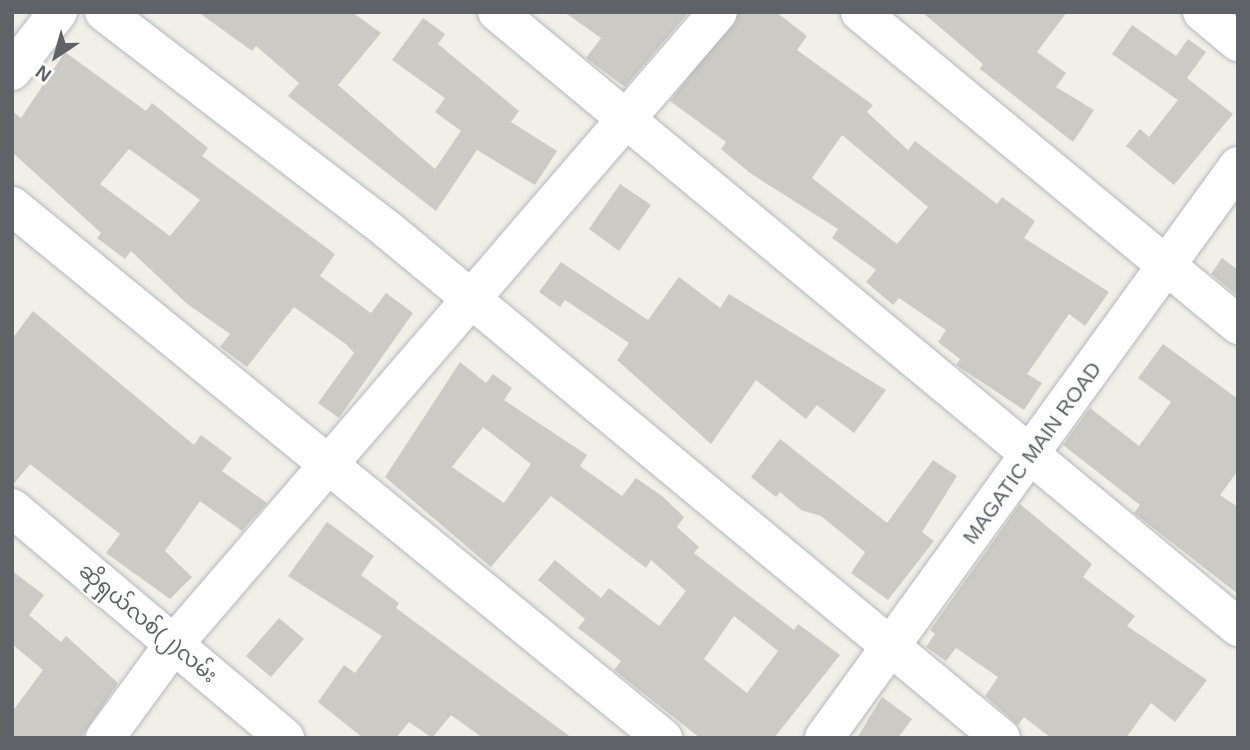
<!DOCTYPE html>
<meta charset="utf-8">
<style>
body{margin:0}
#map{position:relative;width:1250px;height:750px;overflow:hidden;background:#f1efe8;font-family:Arial,"Noto Sans Myanmar",sans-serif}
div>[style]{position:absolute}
.building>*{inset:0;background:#cccac5}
.roads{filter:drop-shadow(0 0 2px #b5b8bc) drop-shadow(0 0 2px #b5b8bc)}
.minor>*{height:38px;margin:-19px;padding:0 19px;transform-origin:19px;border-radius:19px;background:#fff}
span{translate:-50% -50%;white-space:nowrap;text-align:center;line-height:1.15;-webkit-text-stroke:5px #fff;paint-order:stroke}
.street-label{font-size:21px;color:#5f6368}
.frame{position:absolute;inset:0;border:14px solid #5f6368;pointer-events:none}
.north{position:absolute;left:21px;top:21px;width:70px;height:70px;-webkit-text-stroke:5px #fff;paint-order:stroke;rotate:216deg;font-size:19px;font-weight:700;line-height:28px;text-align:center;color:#5f6368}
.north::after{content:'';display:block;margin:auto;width:24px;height:32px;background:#5f6368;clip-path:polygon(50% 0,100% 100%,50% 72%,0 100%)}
</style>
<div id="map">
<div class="building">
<div style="clip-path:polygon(198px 12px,352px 12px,381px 33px,338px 85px,435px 169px,461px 131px,435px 112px,445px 98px,392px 60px,423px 18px,445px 34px,438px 44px,519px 111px,511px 122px,557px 151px,535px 185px,477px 150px,436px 211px,288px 96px,299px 83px,256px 46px,252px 51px)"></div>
<div style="clip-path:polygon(564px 12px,689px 12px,625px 87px,586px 58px,601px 38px)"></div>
<div style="clip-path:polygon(evenodd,739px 12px,776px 12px,807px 36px,797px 50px,873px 105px,867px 112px,908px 150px,915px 141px,997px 204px,1002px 197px,1035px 221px,1024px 238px,1109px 292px,1085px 326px,1069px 314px,1027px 374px,1042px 383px,1024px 410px,956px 365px,960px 359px,938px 342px,946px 330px,899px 298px,893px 305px,866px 282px,876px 270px,832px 238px,838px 229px,750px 173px,721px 149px,726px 142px,670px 101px,739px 12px,842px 135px,928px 207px,897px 244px,812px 178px,842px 135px)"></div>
<div style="clip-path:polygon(922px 12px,1067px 12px,1037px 52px,1066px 73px,1056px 87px,1094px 110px,1073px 142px,980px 69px,983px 64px)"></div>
<div style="clip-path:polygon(1132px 25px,1176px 56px,1188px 39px,1206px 52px,1187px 78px,1233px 114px,1174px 185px,1126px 146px,1140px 129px,1149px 137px,1178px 100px,1112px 54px)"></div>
<div style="clip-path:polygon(evenodd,65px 52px,146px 111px,152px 103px,208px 148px,202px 156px,335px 254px,320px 276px,371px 313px,386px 293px,413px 313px,339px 418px,318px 403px,354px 353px,347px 345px,294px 307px,247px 367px,220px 347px,230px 334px,186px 303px,131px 251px,125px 259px,97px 238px,101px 233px,12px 152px,12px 111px,21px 118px,65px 52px,129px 149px,200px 200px,170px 236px,100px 184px,129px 149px)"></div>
<div style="clip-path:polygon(620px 184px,651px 205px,619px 251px,589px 229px)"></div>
<div style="clip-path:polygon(1222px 258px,1238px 270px,1238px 296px,1211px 274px)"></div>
<div style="clip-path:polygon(561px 262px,648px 320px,679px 277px,720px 308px,729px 294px,886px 390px,854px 433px,817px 405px,806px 419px,756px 380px,711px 444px,617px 360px,629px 343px,565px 300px,560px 307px,539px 292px)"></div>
<div style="clip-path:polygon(33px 311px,194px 445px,201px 435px,232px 458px,222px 471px,267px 503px,242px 531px,200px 501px,165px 551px,192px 577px,170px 599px,106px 553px,120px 534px,30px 464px,12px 486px,12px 339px)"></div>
<div style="clip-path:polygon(1163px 344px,1238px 399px,1238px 471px,1220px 495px,1238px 507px,1238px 594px,1134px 513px,1140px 505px,1063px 445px,1090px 408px,1139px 446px,1171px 402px,1138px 378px)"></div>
<div style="clip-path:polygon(evenodd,460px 362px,486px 383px,493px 374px,512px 388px,504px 400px,587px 455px,580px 466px,622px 496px,636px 478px,662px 496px,684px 517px,677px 527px,699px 547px,694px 553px,794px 630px,798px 624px,840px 655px,774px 738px,700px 738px,614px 670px,621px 661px,578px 628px,585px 619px,538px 580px,555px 560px,601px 598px,609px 588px,659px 626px,686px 591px,651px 560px,646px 568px,551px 496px,491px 567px,385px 477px,460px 362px,483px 427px,531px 464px,504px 503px,452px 467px,483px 427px,460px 362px,734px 616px,778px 651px,747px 693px,704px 659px,734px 616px)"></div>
<div style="clip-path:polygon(780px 439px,887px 523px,933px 460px,957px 476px,922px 532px,934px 541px,888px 600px,851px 573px,865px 552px,821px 516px,801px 510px,780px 492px,776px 497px,751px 477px)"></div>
<div style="clip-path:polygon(1020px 504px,1092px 564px,1083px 577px,1135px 616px,1127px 626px,1207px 680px,1175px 722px,1151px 703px,1126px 738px,1051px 738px,1024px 717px,1018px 725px,985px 696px,998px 677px,956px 648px,946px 661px,926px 647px,935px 634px,930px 630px)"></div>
<div style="clip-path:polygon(327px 522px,374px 556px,361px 575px,399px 603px,396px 608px,572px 738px,483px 738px,451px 715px,432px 738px,409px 722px,396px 738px,363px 738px,318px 702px,344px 665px,355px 673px,382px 636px,288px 576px)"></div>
<div style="clip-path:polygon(12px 571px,44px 595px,29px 615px,61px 642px,66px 636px,118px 683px,81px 738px,12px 738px,12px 712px,43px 670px,12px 644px)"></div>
<div style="clip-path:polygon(279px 618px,304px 639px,271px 677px,246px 656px)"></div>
<div style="clip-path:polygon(882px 697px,912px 719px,898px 738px,857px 738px)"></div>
</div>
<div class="roads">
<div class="minor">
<div style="left:104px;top:12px;width:358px;rotate:37.5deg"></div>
<div style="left:388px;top:230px;width:796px;rotate:39.65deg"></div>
<div style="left:497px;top:12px;width:963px;rotate:39.69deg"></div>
<div style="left:860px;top:12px;width:491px;rotate:39.6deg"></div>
<div style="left:1202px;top:12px;width:47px;rotate:39.8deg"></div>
<div style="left:12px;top:71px;width:75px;rotate:-52.1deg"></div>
<div style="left:12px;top:206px;width:841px;rotate:39.26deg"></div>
<div style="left:12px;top:508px;width:357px;rotate:40.1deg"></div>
<div style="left:105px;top:738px;width:115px;rotate:-53.8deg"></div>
<div style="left:173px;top:645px;width:835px;rotate:-49.27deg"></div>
<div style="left:824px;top:738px;width:706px;rotate:-54.1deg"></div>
</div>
</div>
<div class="street-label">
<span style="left:1032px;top:453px;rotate:-54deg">MAGATIC MAIN ROAD</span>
<span style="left:148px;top:623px;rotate:40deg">ဆိုရှယ်လစ်(၂)လမ်း</span>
</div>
<div class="frame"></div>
<div class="north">N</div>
</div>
